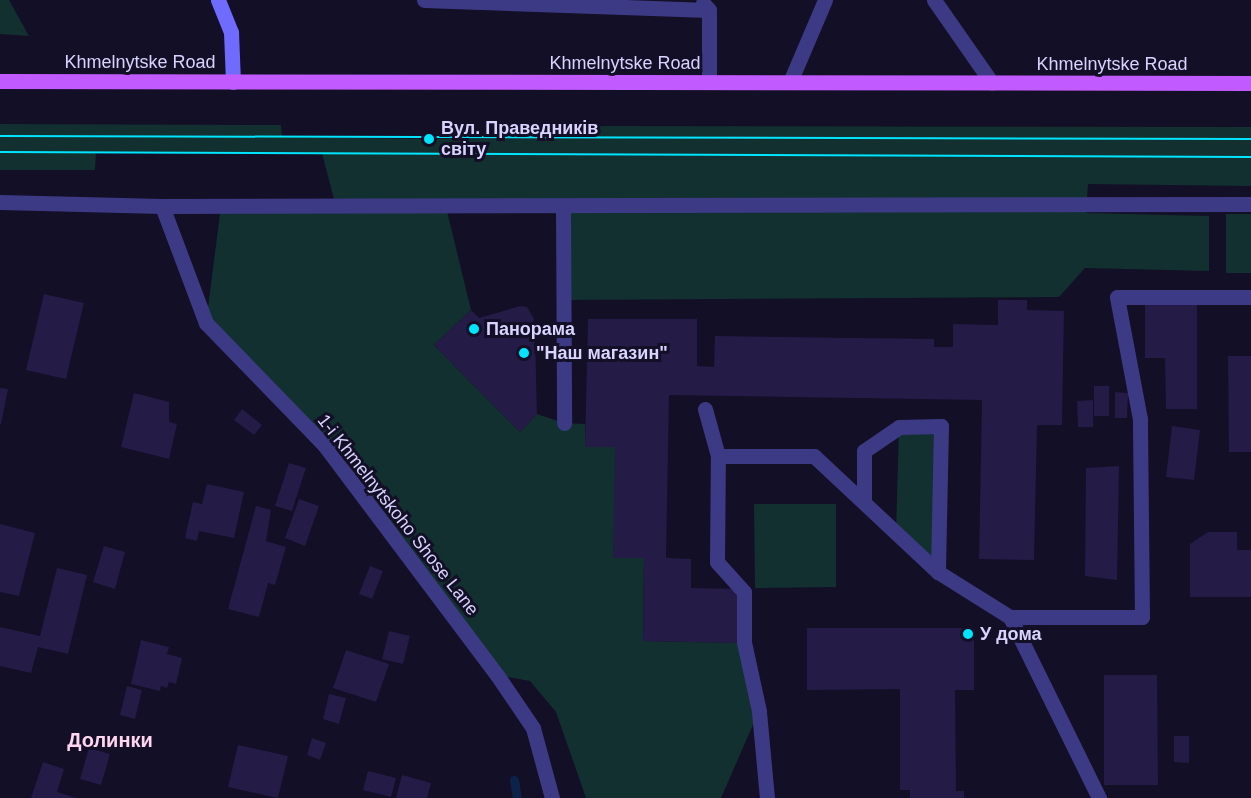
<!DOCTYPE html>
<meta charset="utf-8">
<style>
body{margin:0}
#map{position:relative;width:1251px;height:798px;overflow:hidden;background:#130f26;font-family:Arial,sans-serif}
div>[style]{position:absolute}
.green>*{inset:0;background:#12302f}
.stream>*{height:9px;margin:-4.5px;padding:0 4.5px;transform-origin:4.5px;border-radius:4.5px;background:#0c2248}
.building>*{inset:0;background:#241b47}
.service>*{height:15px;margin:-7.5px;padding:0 7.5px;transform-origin:7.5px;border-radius:7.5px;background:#3d3a85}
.minor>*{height:15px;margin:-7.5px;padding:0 7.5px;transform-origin:7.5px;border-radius:7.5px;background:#3d3a85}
.secondary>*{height:15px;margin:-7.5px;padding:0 7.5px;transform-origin:7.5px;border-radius:7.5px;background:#6f6bff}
.primary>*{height:15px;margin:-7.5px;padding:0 7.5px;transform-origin:7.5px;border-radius:7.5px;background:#c25bff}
.tram>*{height:1.5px;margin:-0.75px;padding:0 0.75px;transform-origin:0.75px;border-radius:0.75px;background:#00e5ff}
.dots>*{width:16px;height:16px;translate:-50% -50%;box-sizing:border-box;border:3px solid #130f26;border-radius:50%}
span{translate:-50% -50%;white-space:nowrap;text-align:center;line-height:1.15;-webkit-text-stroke:6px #130f26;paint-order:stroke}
.street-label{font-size:18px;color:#d9d4ff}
.poi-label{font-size:18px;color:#d9d4ff;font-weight:700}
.left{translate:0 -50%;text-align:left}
.neighbourhood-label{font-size:20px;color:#ffd6f0;font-weight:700}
</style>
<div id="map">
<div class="green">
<div style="clip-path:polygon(0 0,9px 0,29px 36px,0 34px)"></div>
<div style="clip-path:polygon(0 124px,281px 125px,282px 137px,429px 139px,523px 138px,523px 126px,1251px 127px,1251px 186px,1088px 184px,1086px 213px,1209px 216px,1209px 271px,1085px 268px,1059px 297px,563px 300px,563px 206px,446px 207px,471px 310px,434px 345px,520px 432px,537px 414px,564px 423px,585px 424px,585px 447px,615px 447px,644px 558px,643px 641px,738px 643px,759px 711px,721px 798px,586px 798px,556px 712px,530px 681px,497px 675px,325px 447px,206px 323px,221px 206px,336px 207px,322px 153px,96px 152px,95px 170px,0 170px)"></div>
<div style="clip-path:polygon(1226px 214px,1251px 214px,1251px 273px,1226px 273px)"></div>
<div style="clip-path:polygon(941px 426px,938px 572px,896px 533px,899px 427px)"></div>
<div style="clip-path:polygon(754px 504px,836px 504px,836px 587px,755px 588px)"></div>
</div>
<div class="stream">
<div style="left:514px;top:780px;width:18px;rotate:81deg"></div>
</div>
<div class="building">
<div style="clip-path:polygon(44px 294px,84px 303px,66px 379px,26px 370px)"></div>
<div style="clip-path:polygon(998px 300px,1027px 300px,1027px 310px,1064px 311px,1062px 425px,1037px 425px,1034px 560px,979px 559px,982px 400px,669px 395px,666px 558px,691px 559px,691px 588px,738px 589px,738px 643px,643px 641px,644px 558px,613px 558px,615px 447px,585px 447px,588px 319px,697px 319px,697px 366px,714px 367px,715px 336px,934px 339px,934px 347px,953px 347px,953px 324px,998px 325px)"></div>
<div style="clip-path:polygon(1145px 303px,1197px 303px,1197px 409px,1166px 409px,1165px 358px,1145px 358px)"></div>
<div style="clip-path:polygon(520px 306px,527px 307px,534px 319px,530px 331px,535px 336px,537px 414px,520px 432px,434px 345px,471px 310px,479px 318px)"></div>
<div style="clip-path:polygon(1228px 356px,1251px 356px,1251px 452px,1229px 452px)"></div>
<div style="clip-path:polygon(1094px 386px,1109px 386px,1109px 416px,1094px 416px)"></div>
<div style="clip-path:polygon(0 388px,8px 389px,1px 424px,0 424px)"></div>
<div style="clip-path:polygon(1115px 392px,1128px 393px,1127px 418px,1115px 418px)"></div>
<div style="clip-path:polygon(134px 393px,169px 402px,169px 422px,177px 424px,169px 459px,121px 447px)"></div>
<div style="clip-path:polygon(1093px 400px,1093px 427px,1078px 427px,1077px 401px)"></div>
<div style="clip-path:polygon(242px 409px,262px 425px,254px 435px,234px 420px)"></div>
<div style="clip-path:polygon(1172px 426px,1200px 430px,1194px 480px,1166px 477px)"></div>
<div style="clip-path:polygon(289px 463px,306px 468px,292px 511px,275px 506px)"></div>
<div style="clip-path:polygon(1119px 466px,1117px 580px,1085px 576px,1086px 468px)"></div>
<div style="clip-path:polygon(207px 484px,244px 492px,234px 538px,199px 531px,197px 541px,185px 538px,193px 502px,202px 504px)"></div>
<div style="clip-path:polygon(299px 499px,319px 506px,305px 546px,285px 538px)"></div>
<div style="clip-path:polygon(256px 506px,271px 510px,266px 541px,286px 547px,275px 585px,268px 583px,259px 617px,228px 609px)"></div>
<div style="clip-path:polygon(0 524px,35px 533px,19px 596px,0 592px)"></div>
<div style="clip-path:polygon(1208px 532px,1237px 532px,1237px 550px,1251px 550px,1251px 597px,1190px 597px,1190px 544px)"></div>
<div style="clip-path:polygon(104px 546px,125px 552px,115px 589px,93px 582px)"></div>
<div style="clip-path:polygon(370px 566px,383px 571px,372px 599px,359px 594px)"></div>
<div style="clip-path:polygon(57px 568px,87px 575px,68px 654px,38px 647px,31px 673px,0 666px,0 627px,40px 636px)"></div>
<div style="clip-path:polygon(807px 628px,974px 628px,974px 690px,955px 690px,956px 791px,964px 791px,964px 798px,910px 798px,910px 790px,900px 790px,900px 689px,807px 690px)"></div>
<div style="clip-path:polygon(389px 631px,410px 636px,403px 664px,382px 659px)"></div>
<div style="clip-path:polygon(141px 640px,169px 647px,167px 654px,182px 658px,176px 684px,169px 682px,167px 688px,161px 686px,160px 691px,131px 684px)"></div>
<div style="clip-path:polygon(346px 650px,389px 664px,376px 702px,333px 688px)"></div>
<div style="clip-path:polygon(1104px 675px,1157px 675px,1158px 785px,1104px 785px)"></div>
<div style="clip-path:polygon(127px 686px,142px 690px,135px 719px,120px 715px)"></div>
<div style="clip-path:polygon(329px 694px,346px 698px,339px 724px,323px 719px)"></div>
<div style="clip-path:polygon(1174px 736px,1189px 736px,1189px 763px,1174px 762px)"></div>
<div style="clip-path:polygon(312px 738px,326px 743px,320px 760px,307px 755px)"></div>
<div style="clip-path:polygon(238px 745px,288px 756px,278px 798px,228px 787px)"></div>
<div style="clip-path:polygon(89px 748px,110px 754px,101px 785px,80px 779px)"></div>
<div style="clip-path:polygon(43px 762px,64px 769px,57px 792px,76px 798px,31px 798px)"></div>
<div style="clip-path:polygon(368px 771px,396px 778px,391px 797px,363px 790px)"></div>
<div style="clip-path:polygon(402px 775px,431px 783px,427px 798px,396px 798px)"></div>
</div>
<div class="service">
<div style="left:424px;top:0;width:285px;rotate:2deg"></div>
<div style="left:934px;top:0;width:101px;rotate:55.1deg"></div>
<div style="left:703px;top:3px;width:9px;rotate:49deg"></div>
<div style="left:709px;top:10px;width:72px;rotate:90deg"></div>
<div style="left:790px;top:82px;width:89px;rotate:-66.9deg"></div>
<div style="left:162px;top:206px;width:1089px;rotate:-0.11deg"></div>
<div style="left:563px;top:206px;width:217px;rotate:89.7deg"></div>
<div style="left:705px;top:409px;width:49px;rotate:74.5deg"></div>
<div style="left:864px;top:502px;width:51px;rotate:-90deg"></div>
<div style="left:864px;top:451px;width:42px;rotate:-34.4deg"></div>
<div style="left:899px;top:427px;width:42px;rotate:-1.4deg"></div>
<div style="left:941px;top:426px;width:146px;rotate:91.2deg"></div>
<div style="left:1010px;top:617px;width:132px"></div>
<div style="left:1142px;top:617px;width:198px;rotate:-90.6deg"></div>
<div style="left:1140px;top:419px;width:124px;rotate:-100.7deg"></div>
<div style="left:1117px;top:297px;width:134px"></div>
<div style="left:767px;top:798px;width:87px;rotate:-95.3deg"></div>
<div style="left:759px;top:711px;width:71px;rotate:-102.3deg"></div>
<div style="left:744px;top:642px;width:50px;rotate:-90deg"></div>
<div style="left:744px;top:592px;width:40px;rotate:-132deg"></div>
<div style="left:717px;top:562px;width:106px;rotate:-89.5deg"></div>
<div style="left:718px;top:456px;width:96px"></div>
<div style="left:814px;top:456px;width:170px;rotate:43.1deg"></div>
<div style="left:938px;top:572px;width:85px;rotate:32deg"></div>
<div style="left:1010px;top:617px;width:202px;rotate:63.8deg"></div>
</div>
<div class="minor">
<div style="left:0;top:202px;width:162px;rotate:1.4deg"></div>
<div style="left:162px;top:206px;width:125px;rotate:69.4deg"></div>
<div style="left:206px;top:323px;width:171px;rotate:45.9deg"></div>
<div style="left:325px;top:446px;width:286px;rotate:53.1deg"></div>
<div style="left:497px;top:675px;width:64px;rotate:55.8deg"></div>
<div style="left:533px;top:728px;width:73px;rotate:74.8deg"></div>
</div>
<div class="secondary">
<div style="left:218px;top:0;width:35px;rotate:68deg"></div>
<div style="left:231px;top:32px;width:50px;rotate:87.7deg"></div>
</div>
<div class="primary">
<div style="left:0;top:81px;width:1251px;rotate:0.09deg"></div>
</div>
<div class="tram">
<div style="left:0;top:136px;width:1251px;rotate:0.14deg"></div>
<div style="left:0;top:152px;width:1251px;rotate:0.23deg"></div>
</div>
<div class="dots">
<div style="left:429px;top:139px;background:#00e5ff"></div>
<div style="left:474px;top:329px;background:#00e5ff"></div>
<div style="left:524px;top:353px;background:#00e5ff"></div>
<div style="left:968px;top:634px;background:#00e5ff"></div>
</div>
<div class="street-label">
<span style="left:140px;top:62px">Khmelnytske Road</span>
<span style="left:625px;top:63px">Khmelnytske Road</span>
<span style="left:1112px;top:64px">Khmelnytske Road</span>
<span style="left:398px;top:515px;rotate:52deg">1-i Khmelnytskoho Shose Lane</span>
</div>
<div class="poi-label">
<span class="left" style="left:441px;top:139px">Вул. Праведників<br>світу</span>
<span class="left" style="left:486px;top:329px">Панорама</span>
<span class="left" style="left:536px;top:353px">"Наш магазин"</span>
<span class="left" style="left:980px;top:634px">У дома</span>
</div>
<div class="neighbourhood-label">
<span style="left:110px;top:740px">Долинки</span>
</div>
</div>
